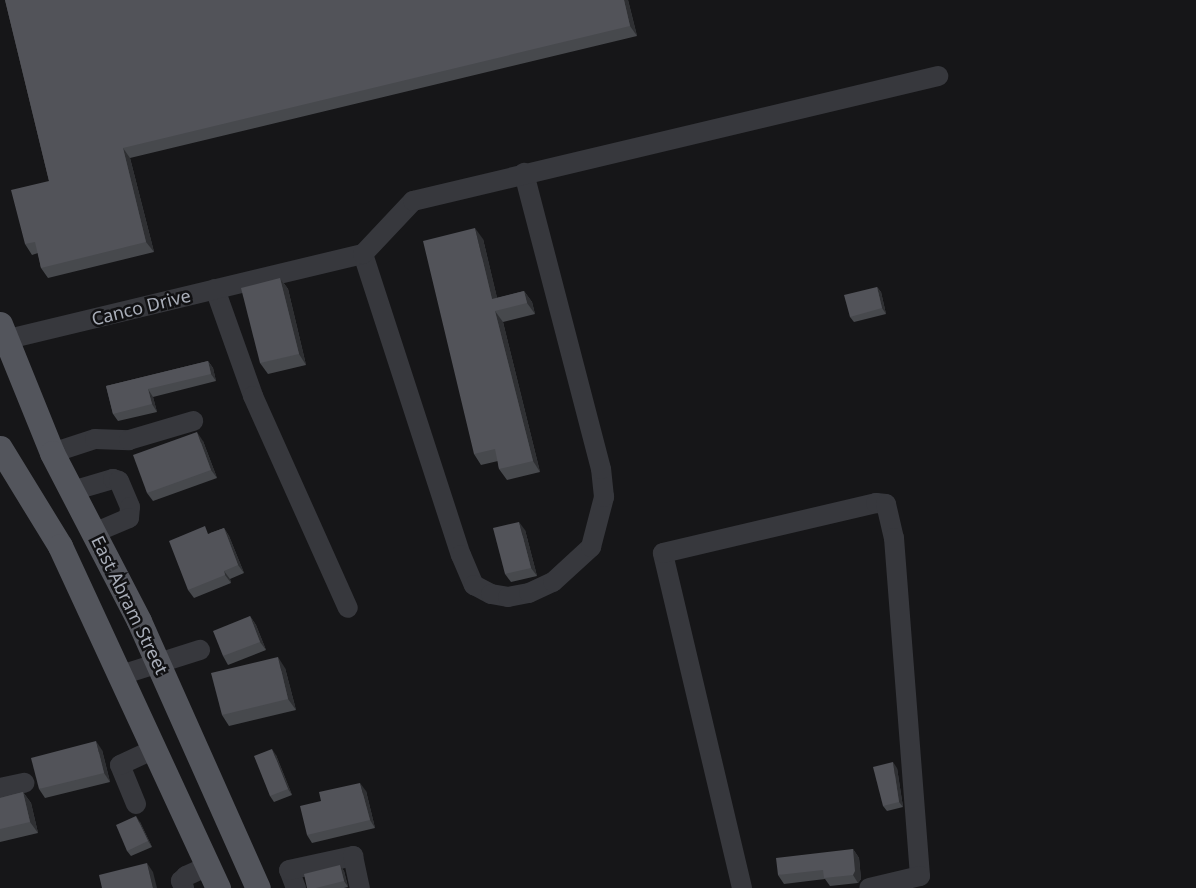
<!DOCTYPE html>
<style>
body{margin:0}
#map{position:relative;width:1196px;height:888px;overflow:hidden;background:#161618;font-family:"Noto Sans",sans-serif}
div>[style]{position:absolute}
.minor>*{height:20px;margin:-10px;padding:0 10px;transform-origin:10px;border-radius:10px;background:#37383d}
.major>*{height:25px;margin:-12.5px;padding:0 12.5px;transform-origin:12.5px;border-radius:12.5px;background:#53555c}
.wall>*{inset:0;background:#47494d}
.shaded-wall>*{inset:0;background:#2f3033}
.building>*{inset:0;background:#525359}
span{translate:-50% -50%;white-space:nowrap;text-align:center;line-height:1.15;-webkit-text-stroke:5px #111113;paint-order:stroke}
.street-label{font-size:18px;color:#a8adb8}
</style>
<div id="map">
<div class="minor">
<div style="left:363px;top:254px;width:317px;rotate:72deg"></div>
<div style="left:461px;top:555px;width:33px;rotate:67deg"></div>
<div style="left:474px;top:585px;width:19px;rotate:28deg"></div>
<div style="left:491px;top:594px;width:17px;rotate:10deg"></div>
<div style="left:508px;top:597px;width:21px;rotate:-11deg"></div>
<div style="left:529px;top:593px;width:26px;rotate:-25deg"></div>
<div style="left:553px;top:582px;width:52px;rotate:-42.6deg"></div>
<div style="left:591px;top:547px;width:52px;rotate:-75.4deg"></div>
<div style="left:604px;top:497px;width:28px;rotate:-96deg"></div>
<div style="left:601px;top:469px;width:306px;rotate:-104.6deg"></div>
<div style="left:215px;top:289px;width:114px;rotate:70.4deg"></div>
<div style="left:253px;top:396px;width:232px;rotate:65.9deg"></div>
<div style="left:0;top:341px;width:373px;rotate:-13.5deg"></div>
<div style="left:363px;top:254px;width:73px;rotate:-46.7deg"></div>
<div style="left:413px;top:201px;width:540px;rotate:-13.39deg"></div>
<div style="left:52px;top:453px;width:45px;rotate:-18deg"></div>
<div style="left:95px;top:439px;width:34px;rotate:2deg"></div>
<div style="left:129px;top:440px;width:67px;rotate:-16.5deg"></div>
<div style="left:72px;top:491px;width:43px;rotate:-16.3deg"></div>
<div style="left:113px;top:479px;width:6px;rotate:18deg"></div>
<div style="left:119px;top:481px;width:28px;rotate:67deg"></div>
<div style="left:130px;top:507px;width:11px;rotate:95deg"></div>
<div style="left:129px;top:518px;width:38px;rotate:157deg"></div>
<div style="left:121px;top:675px;width:83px;rotate:-17.6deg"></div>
<div style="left:0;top:788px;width:25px;rotate:-12deg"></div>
<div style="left:136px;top:804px;width:42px;rotate:-112.3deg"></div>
<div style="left:120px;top:765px;width:38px;rotate:-25deg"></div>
<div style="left:184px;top:888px;width:8px;rotate:-113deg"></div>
<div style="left:181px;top:881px;width:7px;rotate:-45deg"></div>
<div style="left:186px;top:876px;width:24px;rotate:-24deg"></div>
<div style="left:296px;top:888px;width:19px;rotate:-111deg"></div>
<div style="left:289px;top:870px;width:66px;rotate:-12.3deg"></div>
<div style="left:353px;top:856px;width:33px;rotate:78deg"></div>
<div style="left:742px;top:888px;width:344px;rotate:-103.3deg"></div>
<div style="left:663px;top:553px;width:219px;rotate:-13.2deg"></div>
<div style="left:876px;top:503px;width:10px;rotate:6deg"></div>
<div style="left:886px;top:504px;width:35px;rotate:77deg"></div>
<div style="left:894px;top:538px;width:339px;rotate:85.6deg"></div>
<div style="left:920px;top:876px;width:52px;rotate:166.8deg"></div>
</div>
<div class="major">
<div style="left:0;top:324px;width:139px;rotate:68deg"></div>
<div style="left:52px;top:453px;width:189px;rotate:62.6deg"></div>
<div style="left:139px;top:621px;width:292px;rotate:66deg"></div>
<div style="left:0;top:448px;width:115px;rotate:58.5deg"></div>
<div style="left:60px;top:546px;width:377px;rotate:65.2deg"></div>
</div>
<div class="wall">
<div style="clip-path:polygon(5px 0,628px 0,637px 36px,130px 158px,154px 252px,48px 278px,41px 268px,38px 253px,32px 255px,25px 244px,49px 181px)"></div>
<div style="clip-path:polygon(483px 239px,497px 298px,524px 291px,532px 302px,535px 314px,503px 322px,540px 472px,507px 480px,499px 469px,498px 461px,481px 465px,474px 454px)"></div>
<div style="clip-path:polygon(280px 278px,288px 289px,306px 365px,268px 374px,260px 363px)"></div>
<div style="clip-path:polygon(877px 287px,881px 292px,886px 314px,854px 322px,850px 317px)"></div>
<div style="clip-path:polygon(208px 361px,213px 368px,216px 381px,153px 397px,157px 412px,118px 421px,113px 414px,106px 386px)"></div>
<div style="clip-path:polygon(203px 441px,217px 478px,153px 501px,147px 493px)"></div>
<div style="clip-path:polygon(224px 528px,229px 536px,244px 573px,230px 579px,231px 583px,194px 598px,188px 590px,210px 533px)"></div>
<div style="clip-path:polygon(525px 530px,537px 576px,511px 582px,505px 574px)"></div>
<div style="clip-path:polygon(250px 616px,256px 625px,266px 650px,228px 665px,223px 656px)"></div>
<div style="clip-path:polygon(285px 668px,296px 710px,229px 726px,222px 715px)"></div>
<div style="clip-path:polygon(102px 750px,110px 782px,45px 798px,39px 789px)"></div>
<div style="clip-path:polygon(276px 755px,292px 795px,274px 802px,270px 796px)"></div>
<div style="clip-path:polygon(897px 768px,903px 807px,887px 811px,883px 806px)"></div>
<div style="clip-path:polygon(366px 791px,375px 828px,312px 843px,307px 835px)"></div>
<div style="clip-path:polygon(23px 792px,31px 803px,38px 833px,0 842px,0 798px)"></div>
<div style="clip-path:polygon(140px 822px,152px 847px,131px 856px,127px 851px)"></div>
<div style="clip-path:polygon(853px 849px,859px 858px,861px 879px,858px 883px,830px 886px,825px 879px,784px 884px,778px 875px)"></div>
<div style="clip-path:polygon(340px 865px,344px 871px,348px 887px,344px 888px,307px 888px)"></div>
</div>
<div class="shaded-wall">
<div style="clip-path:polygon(624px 0,628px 0,637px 36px,630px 26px)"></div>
<div style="clip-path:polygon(123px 148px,130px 158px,154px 252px,146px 242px)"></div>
<div style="clip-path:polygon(475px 228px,483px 239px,500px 310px,492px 299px)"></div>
<div style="clip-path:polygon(280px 278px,288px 289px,306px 365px,299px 354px)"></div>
<div style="clip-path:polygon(877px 287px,881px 292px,886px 314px,882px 308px)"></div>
<div style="clip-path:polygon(524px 291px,532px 302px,535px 314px,527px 303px)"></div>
<div style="clip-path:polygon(495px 311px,503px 322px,540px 472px,533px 461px)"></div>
<div style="clip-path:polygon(208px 361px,213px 368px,216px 381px,211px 374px)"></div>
<div style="clip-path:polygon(148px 389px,153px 397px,157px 412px,152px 404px)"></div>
<div style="clip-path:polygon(197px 432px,203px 441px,217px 478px,211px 470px)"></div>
<div style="clip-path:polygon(519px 522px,525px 530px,537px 576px,531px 568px)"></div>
<div style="clip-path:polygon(224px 528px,229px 536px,244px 573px,238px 565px)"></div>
<div style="clip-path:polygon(224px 571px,230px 579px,231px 583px,225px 575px)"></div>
<div style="clip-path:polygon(250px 616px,256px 625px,266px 650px,260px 642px)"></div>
<div style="clip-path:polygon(278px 657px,285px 668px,296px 710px,288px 699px)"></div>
<div style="clip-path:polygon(96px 741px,102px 750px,110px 782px,104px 773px)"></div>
<div style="clip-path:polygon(272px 749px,276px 755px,292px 795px,288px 789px)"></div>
<div style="clip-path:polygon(893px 762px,897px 768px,903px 807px,899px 802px)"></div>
<div style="clip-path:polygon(360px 783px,366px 791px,375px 828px,370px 820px)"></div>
<div style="clip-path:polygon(23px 792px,31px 803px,38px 833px,30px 822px)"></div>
<div style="clip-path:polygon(136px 816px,140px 822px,152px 847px,148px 841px)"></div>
<div style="clip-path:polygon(853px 849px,859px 858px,861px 879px,858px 883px,853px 875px)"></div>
<div style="clip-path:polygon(147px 863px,153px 872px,157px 888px,153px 888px)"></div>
<div style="clip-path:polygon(340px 865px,344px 871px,348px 887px,344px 881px)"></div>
</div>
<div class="building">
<div style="clip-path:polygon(5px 0,624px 0,630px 26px,123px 148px,146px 242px,41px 268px,35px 242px,25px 244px,11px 190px,49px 181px)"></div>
<div style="clip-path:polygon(475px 228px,492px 299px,524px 291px,527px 303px,495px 311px,533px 461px,499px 469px,495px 449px,474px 454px,423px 241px)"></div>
<div style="clip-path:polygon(280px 278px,299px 354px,260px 363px,241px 288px)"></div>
<div style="clip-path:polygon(877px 287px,882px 308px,850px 317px,844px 295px)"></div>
<div style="clip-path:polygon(208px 361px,211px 374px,148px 389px,152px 404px,113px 414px,106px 386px)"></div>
<div style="clip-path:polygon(197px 432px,211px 470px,147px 493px,133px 455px)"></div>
<div style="clip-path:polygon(519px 522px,531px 568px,505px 574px,493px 528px)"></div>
<div style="clip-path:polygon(205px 526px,208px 534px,224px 528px,238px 565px,224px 571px,225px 575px,188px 590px,169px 541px)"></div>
<div style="clip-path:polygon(250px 616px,260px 642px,223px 656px,213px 631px)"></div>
<div style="clip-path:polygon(278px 657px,288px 699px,222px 715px,211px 673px)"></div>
<div style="clip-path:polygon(96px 741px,104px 773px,39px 789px,31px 758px)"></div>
<div style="clip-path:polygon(272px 749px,288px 789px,270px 796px,254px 756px)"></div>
<div style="clip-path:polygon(893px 762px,899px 802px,883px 806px,873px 767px)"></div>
<div style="clip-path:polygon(360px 783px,370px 820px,307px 835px,300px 806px,321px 801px,319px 792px)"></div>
<div style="clip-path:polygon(23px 792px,30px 822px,0 829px,0 798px)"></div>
<div style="clip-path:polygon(136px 816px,148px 841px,127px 851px,116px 825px)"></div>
<div style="clip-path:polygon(853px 849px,855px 871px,853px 875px,824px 878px,823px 870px,778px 875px,776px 858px)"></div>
<div style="clip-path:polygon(147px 863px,153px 888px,102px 888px,99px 875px)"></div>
<div style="clip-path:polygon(340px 865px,344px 881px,316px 888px,307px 888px,304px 874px)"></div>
</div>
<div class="street-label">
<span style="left:141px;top:307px;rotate:-14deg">Canco Drive</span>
<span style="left:130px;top:605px;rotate:64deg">East Abram Street</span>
</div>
</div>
